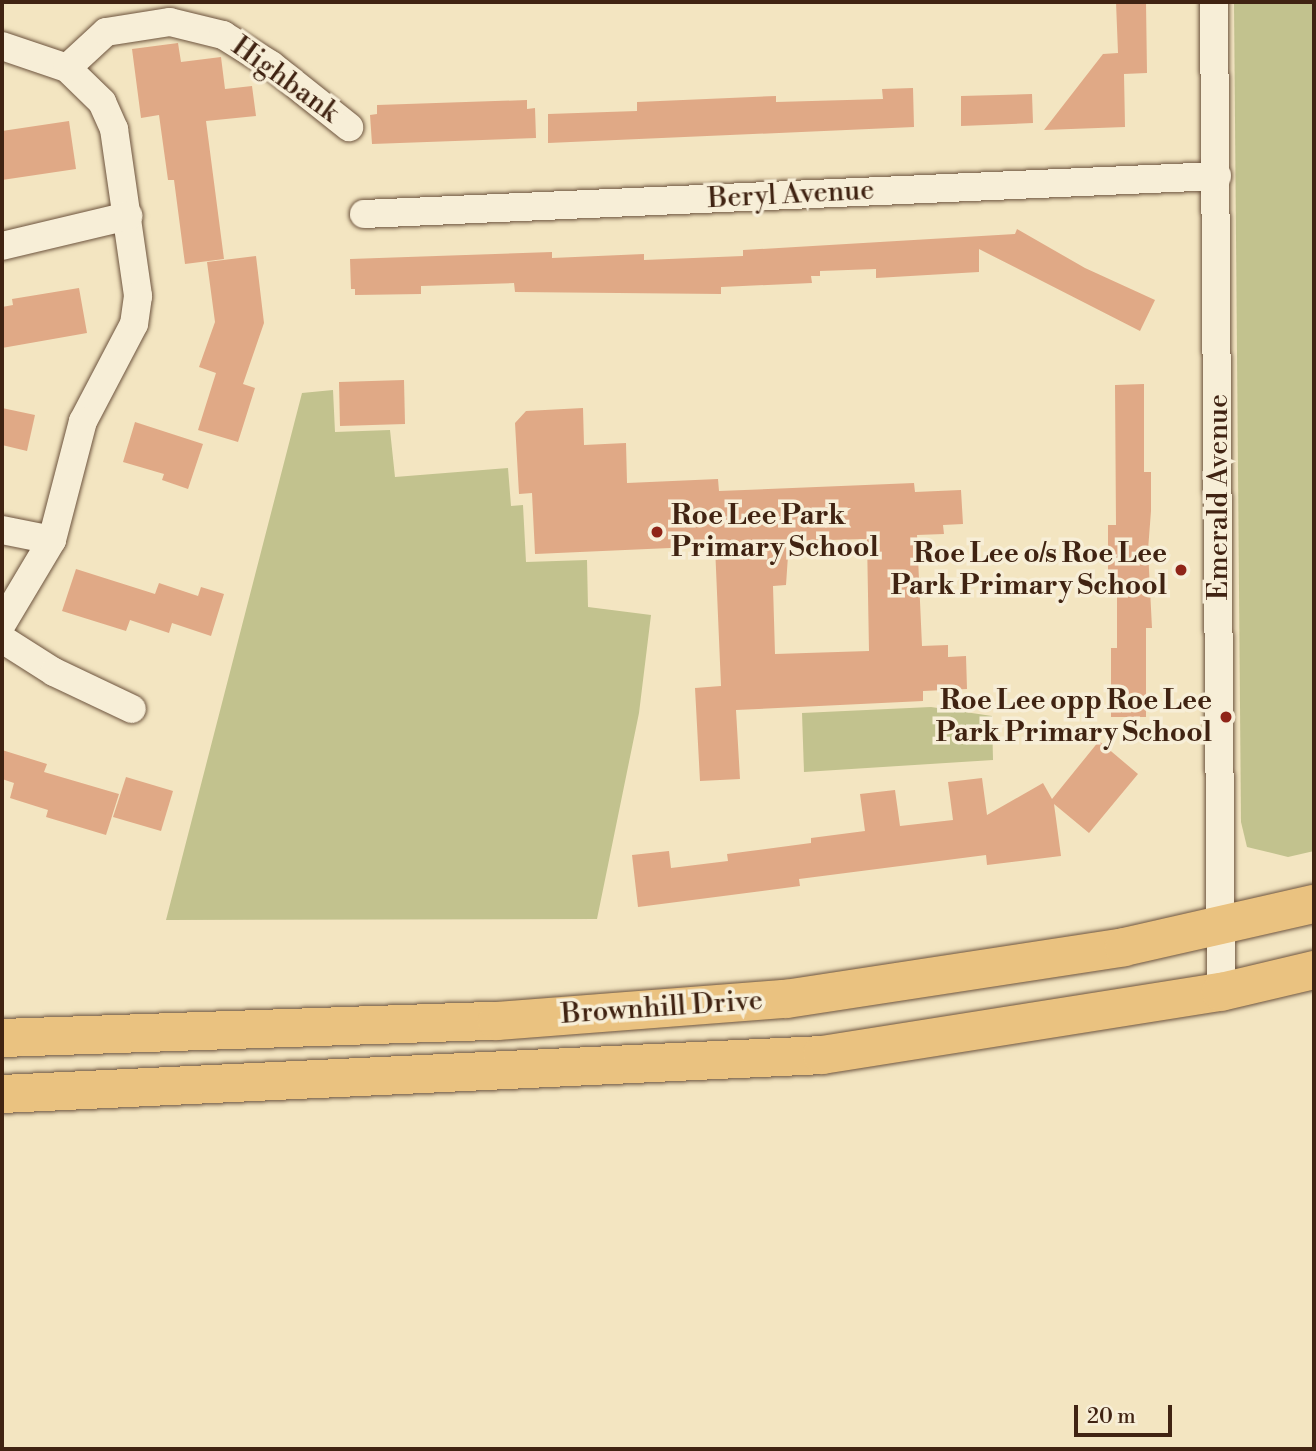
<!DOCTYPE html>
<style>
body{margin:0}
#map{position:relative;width:1316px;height:1451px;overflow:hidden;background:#f3e5c1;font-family:"Libre Bodoni",serif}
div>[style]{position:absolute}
.green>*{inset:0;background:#c2c28e}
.building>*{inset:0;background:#e0a986}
.roads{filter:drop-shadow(0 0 2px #6d543e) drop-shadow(0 0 2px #6d543e)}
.minor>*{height:28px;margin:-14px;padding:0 14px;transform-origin:14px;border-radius:14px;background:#f7eed7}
.trunk>*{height:38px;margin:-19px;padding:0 19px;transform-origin:19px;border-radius:19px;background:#eac280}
.dots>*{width:19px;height:19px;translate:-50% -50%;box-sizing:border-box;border:4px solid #f7eed7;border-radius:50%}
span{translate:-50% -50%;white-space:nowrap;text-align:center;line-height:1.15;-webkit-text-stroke:7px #f7eed7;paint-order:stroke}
.street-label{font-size:28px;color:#402312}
.poi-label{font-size:28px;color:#402312;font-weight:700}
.left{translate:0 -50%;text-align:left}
.right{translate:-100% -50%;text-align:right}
.frame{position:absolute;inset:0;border:4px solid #402312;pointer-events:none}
.scale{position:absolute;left:1074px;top:1405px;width:98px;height:32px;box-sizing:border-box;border:4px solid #402312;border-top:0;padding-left:9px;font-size:21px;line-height:24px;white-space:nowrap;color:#402312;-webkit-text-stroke:5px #f7eed7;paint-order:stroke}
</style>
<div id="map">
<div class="green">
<div style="clip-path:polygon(1234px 2px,1314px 2px,1314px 851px,1288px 857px,1247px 847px,1241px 822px)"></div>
<div style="clip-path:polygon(333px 390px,335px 432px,390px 430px,395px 477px,508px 468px,511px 506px,523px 505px,526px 562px,587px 560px,588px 607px,651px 615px,639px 713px,597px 919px,166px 920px,302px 393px)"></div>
<div style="clip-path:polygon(931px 707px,992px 716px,993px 760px,804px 772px,802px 713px)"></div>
</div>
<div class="building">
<div style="clip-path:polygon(1116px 2px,1146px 2px,1147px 73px,1124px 74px,1125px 127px,1044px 130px,1103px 54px,1118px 53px)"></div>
<div style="clip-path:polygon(178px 43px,181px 62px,221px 57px,225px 89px,252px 86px,256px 116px,206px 121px,224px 259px,185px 264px,174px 180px,168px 180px,159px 115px,141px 118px,132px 49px)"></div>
<div style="clip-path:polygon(913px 88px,914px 127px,548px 143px,548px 114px,637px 111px,637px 102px,776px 96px,776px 102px,883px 99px,882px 89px)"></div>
<div style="clip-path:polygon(1032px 94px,1033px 123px,961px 126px,961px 96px)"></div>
<div style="clip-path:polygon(527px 100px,527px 109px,535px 108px,536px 138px,372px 144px,370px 115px,377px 114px,377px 105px)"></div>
<div style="clip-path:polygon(69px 121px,76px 169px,2px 180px,2px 131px)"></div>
<div style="clip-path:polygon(1017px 229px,1085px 268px,1155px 300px,1140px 331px,979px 249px,979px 272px,876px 278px,876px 269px,820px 271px,820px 276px,811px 276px,812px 283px,721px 287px,721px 294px,515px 292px,514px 283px,421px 286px,421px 294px,355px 295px,355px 289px,351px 289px,350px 259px,552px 252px,552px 258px,644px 254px,644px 260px,743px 256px,743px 250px,1015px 234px)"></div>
<div style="clip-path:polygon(256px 256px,264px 323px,243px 384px,255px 388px,238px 442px,198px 430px,216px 373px,199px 367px,215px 322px,207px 262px)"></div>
<div style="clip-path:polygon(79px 288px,87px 333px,2px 348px,2px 307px,13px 305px,12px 299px)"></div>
<div style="clip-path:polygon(404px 380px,405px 424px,340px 426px,339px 382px)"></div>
<div style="clip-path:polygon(1144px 384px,1144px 472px,1151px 472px,1151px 511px,1148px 550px,1152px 628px,1146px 628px,1146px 717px,1111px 717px,1111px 648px,1117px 648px,1117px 574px,1108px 574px,1108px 525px,1116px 525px,1115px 385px)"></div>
<div style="clip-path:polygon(2px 408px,35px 415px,27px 451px,2px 445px)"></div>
<div style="clip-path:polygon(evenodd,583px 408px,584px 445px,626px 443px,627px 483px,718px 479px,719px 491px,914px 483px,915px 492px,961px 490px,963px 524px,943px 525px,944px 534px,917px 535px,922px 646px,948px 645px,948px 657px,966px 656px,967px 689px,923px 691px,923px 701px,736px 710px,740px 779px,700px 781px,695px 688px,721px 686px,715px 546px,535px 554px,532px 493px,519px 494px,515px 423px,526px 411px,583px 408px,867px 539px,869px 651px,775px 654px,773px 586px,786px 585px,789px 541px,867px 539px)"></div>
<div style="clip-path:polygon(135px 422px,203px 444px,188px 489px,162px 480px,164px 474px,123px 462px)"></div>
<div style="clip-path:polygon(76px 569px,155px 594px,159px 583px,198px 596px,201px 587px,224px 594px,211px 636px,172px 623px,169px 633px,130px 620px,126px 631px,62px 611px)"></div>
<div style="clip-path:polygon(1099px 741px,1138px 774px,1089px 833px,1054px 804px,1061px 856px,987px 865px,986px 855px,799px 879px,800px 886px,638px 907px,632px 855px,669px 851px,671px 868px,728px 861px,727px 854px,811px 843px,811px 838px,865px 831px,860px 794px,895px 790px,900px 826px,953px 820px,948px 782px,982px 778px,987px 815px,1043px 783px,1052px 799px)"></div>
<div style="clip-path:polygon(2px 750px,47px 764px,44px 772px,119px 794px,106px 835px,46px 817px,48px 810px,10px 798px,14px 783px,2px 779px)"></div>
<div style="clip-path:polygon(126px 777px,173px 791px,161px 831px,113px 817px)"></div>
</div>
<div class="roads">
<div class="minor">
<div style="left:1214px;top:2px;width:990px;rotate:89.59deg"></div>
<div style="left:2px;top:46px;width:69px;rotate:18.7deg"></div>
<div style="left:67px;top:68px;width:49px;rotate:44.2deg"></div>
<div style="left:102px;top:102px;width:30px;rotate:66deg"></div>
<div style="left:114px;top:129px;width:169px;rotate:81.8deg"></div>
<div style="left:138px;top:296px;width:28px;rotate:98deg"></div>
<div style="left:134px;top:324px;width:110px;rotate:117.7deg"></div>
<div style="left:83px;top:421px;width:123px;rotate:104.6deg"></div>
<div style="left:52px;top:540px;width:98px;rotate:120.8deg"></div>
<div style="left:67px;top:68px;width:53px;rotate:-42.7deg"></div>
<div style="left:106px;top:32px;width:65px;rotate:-8.9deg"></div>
<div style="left:170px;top:22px;width:55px;rotate:13.8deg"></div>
<div style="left:223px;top:35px;width:57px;rotate:32deg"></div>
<div style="left:271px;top:65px;width:100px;rotate:38.5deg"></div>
<div style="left:364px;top:214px;width:854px;rotate:-2.55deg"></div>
<div style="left:2px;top:246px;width:130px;rotate:-13.4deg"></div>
<div style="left:2px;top:530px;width:51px;rotate:11.3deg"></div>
<div style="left:2px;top:639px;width:62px;rotate:32.4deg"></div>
<div style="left:54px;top:672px;width:86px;rotate:25.4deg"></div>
</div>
<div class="trunk">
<div style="left:2px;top:1038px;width:495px;rotate:-2deg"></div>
<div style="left:497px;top:1021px;width:290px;rotate:-4.4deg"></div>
<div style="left:786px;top:999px;width:342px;rotate:-8.7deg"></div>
<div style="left:1124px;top:947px;width:195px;rotate:-12.8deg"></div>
<div style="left:2px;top:1094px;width:821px;rotate:-2.72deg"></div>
<div style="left:822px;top:1055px;width:404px;rotate:-9deg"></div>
<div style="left:1221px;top:992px;width:96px;rotate:-13.3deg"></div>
</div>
</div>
<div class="dots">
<div style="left:657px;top:532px;background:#8f2418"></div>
<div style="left:1181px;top:570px;background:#8f2418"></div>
<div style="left:1226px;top:717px;background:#8f2418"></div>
</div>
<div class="street-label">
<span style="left:285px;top:80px;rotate:36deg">Highbank</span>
<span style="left:791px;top:195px;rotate:-3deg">Beryl Avenue</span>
<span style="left:1219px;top:497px;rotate:-90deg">Emerald Avenue</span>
<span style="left:662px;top:1008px;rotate:-4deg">Brownhill Drive</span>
</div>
<div class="poi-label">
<span class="left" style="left:671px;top:532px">Roe Lee Park<br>Primary School</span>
<span class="right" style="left:1167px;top:570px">Roe Lee o/s Roe Lee<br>Park Primary School</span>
<span class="right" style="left:1212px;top:717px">Roe Lee opp Roe Lee<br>Park Primary School</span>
</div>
<div class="frame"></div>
<div class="scale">20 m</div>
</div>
